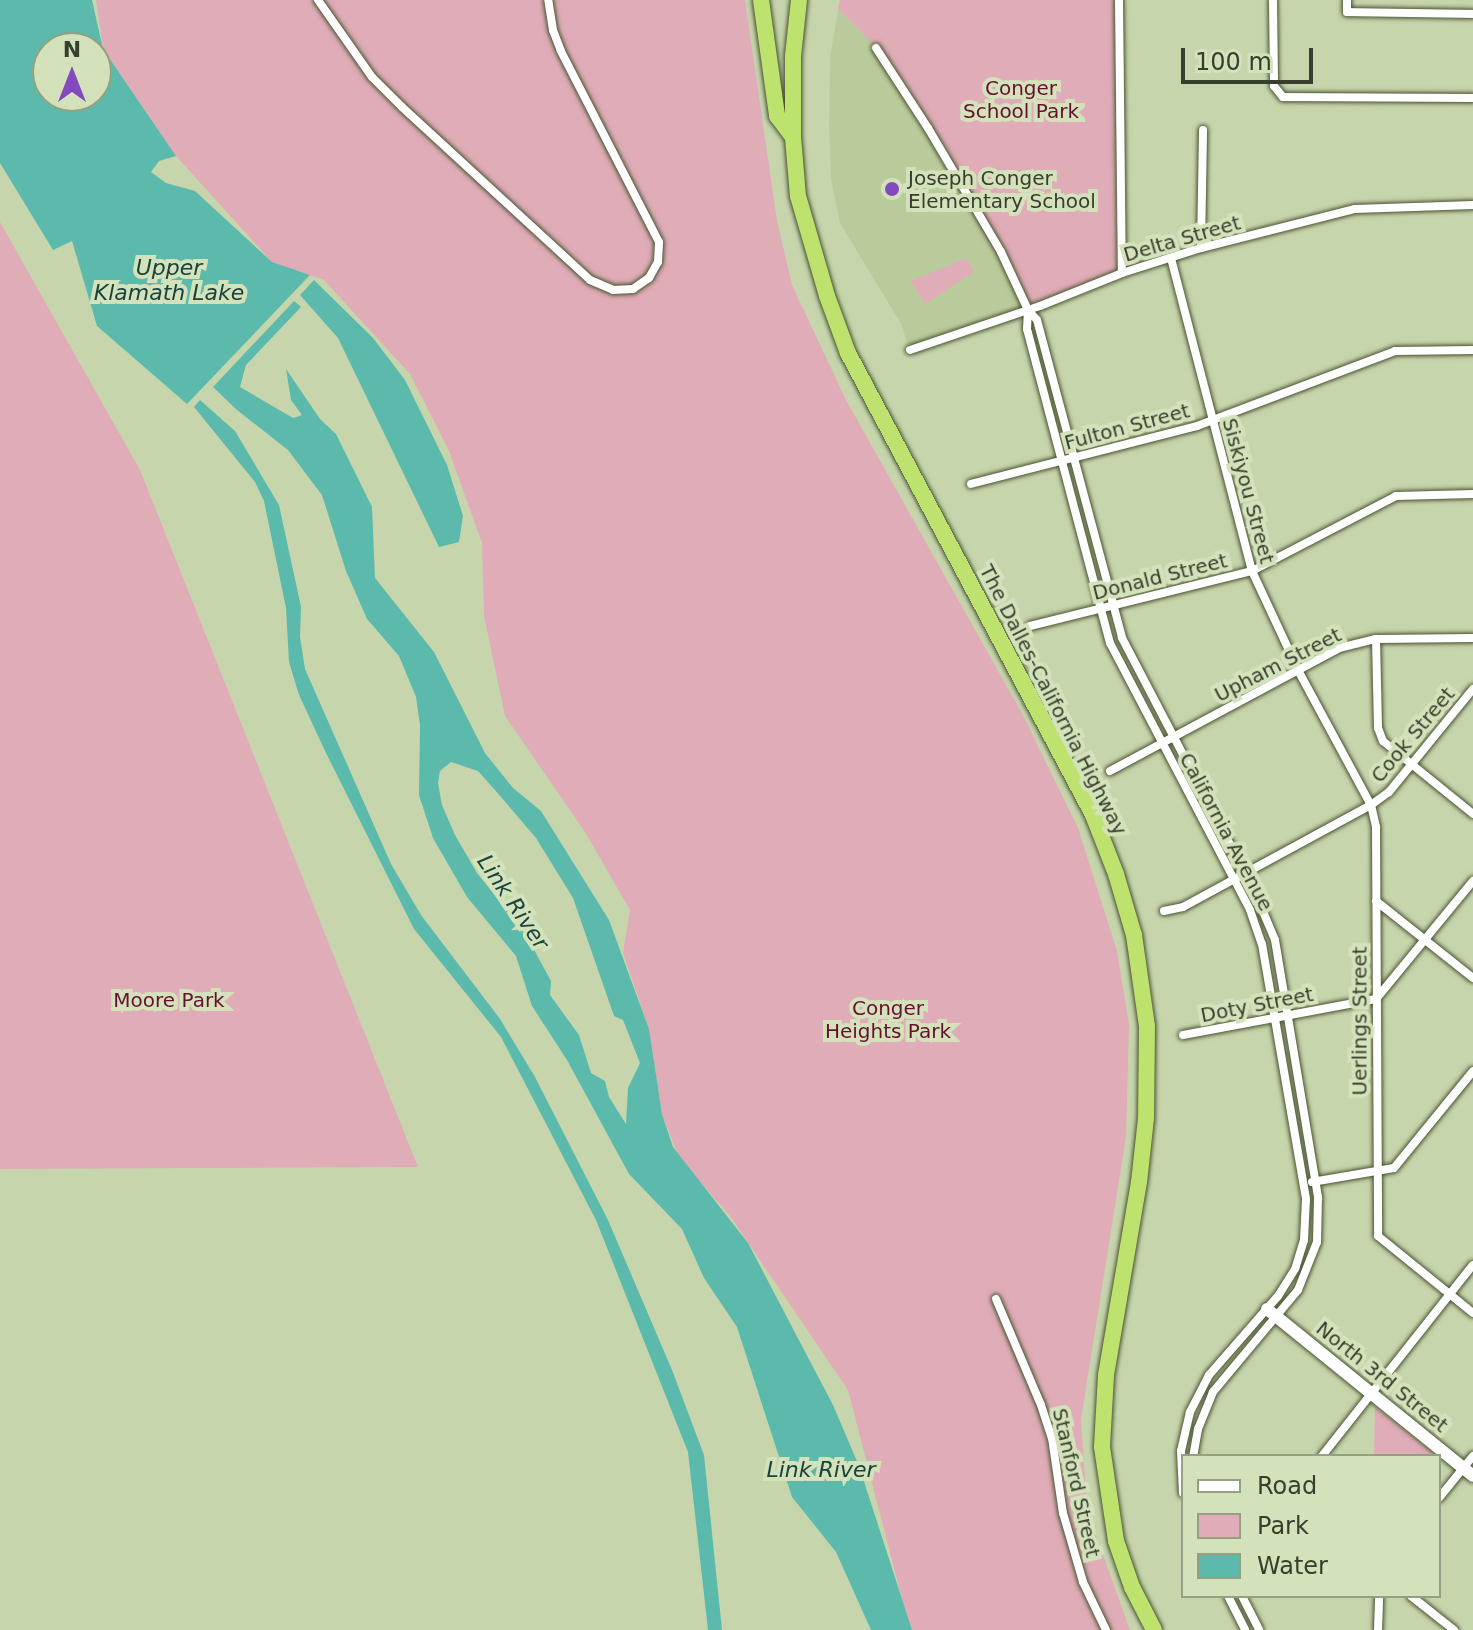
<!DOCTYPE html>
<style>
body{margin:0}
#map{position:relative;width:1473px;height:1630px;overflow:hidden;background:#c7d5ad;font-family:"DejaVu Sans",sans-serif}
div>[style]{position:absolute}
.built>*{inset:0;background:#bacb9b}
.green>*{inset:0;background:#dfacb7}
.water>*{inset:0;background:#5cbaad}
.roads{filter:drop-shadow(0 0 2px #485431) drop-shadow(0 0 2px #485431)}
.street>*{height:8px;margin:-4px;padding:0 4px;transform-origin:4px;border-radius:4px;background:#fff}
.secondary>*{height:12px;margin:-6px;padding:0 6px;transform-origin:6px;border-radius:6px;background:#fff}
.highway>*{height:16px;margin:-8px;padding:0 8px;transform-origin:8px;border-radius:8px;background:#bde26e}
.dots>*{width:22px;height:22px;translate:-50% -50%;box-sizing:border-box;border:4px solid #d3e2ba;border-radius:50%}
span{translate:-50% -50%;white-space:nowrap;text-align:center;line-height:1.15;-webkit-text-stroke:8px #d3e2ba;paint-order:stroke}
.park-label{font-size:20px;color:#670f31}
.poi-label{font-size:20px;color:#383e2d}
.left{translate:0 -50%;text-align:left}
.street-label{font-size:20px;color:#383e2d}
.water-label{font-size:22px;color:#18433e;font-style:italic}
.legend{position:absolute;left:1181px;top:1454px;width:260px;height:144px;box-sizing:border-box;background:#d3e2ba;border:2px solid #95a082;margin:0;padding:10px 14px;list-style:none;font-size:24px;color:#383e2d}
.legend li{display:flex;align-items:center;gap:16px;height:40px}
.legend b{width:40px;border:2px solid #95a082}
.north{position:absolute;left:32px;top:32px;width:80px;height:80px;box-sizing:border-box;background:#d3e2ba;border:2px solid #95a082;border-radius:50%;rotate:0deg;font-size:22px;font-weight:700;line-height:32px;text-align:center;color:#383e2d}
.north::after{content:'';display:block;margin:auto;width:28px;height:36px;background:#8449bf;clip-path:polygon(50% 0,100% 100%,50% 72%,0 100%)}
.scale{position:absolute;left:1181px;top:48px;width:132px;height:36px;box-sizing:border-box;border:4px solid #383e2d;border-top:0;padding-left:10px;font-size:24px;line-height:28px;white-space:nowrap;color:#383e2d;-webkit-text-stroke:6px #d3e2ba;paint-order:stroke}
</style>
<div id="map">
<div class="built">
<div style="clip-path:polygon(840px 0,1122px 273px,910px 350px,901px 324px,840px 223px,831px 179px,829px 125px,830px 57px)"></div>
</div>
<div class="green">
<div style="clip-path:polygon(96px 0,745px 0,777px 221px,792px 285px,846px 400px,1024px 717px,1078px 828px,1117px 951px,1129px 1024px,1126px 1137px,1081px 1419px,1087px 1510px,1130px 1630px,910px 1630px,848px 1390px,730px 1216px,679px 1158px,662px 1114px,649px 1029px,623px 953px,630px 910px,585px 832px,505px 716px,484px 616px,482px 543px,449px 451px,410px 374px,324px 280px,272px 262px,176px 156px,103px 49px)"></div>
<div style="clip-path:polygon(840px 0,1119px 0,1122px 273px,1028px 310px,877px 48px,838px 9px)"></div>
<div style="clip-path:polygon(0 222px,140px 470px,418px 1167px,0 1169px)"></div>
<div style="clip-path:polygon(967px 258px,974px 272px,925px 304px,911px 281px)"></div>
<div style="clip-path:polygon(1375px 1407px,1437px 1456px,1374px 1456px)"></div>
</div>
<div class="water">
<div style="clip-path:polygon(evenodd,0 0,92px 0,103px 49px,176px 156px,159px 161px,151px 172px,166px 183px,195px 191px,272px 262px,310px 275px,187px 404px,97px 326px,72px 241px,53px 250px,0 163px,0 0,96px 48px,96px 96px,48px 96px,48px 48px,96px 48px)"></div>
<div style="clip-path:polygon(314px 280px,373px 338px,405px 380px,447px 465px,463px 516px,459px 542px,439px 547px,338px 338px,300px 295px)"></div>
<div style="clip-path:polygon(evenodd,294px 301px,301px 307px,246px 365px,240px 387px,293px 418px,302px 415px,291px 400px,286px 369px,320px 419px,336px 434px,372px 507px,375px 578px,434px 652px,485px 753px,513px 788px,541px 811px,609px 920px,649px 1029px,662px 1114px,673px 1147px,748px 1243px,833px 1405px,859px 1466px,912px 1630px,871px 1630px,836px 1552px,792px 1497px,737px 1327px,704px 1278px,682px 1229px,629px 1174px,567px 1060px,532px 1006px,516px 956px,467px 897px,433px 838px,419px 795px,420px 725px,416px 697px,399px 656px,367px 619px,346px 571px,322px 495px,288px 450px,237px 410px,213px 387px,294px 301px,451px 762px,478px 771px,495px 790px,536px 838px,573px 898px,614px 1016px,623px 1020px,640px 1063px,628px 1088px,626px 1124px,609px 1097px,605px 1081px,591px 1073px,579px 1035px,550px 995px,551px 981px,525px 933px,477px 873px,455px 835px,442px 805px,438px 783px,440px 771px,451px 762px)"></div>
<div style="clip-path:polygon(200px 400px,235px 431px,279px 505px,301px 607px,300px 637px,305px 669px,391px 864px,421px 915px,500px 1019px,535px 1077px,608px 1220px,672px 1370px,704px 1455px,722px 1630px,708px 1630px,688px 1452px,596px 1220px,501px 1037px,414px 929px,326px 753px,299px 695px,289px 662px,286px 608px,264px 501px,255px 482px,194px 407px)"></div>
</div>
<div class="roads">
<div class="street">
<div style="left:318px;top:0;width:94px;rotate:55deg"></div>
<div style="left:372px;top:77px;width:42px;rotate:45deg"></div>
<div style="left:402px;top:107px;width:255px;rotate:42.6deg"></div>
<div style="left:590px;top:280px;width:25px;rotate:23deg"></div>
<div style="left:613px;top:290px;width:20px;rotate:-3deg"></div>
<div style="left:633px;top:289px;width:19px;rotate:-35deg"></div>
<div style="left:649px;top:278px;width:18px;rotate:-61deg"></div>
<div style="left:658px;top:262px;width:20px;rotate:-87deg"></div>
<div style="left:659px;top:242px;width:215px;rotate:-117.2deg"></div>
<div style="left:561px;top:51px;width:22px;rotate:-111deg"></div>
<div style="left:553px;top:30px;width:30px;rotate:-99deg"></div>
<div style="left:1119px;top:0;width:273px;rotate:89.4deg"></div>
<div style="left:1273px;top:0;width:86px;rotate:89.3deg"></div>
<div style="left:1274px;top:86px;width:14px;rotate:51deg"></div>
<div style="left:1283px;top:97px;width:190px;rotate:0.3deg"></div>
<div style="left:1347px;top:0;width:12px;rotate:90deg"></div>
<div style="left:1347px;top:12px;width:126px;rotate:0.9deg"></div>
<div style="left:876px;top:48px;width:95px;rotate:57deg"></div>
<div style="left:928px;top:128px;width:144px;rotate:59.5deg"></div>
<div style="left:1001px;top:252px;width:64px;rotate:65deg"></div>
<div style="left:1028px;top:310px;width:13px;rotate:48deg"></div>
<div style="left:1037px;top:320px;width:329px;rotate:75deg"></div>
<div style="left:1122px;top:638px;width:284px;rotate:62.4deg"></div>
<div style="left:1254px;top:890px;width:54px;rotate:67.2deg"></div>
<div style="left:1275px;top:940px;width:262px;rotate:80.5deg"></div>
<div style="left:1318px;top:1198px;width:44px;rotate:91.3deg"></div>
<div style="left:1317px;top:1242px;width:52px;rotate:111.6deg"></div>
<div style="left:1298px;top:1290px;width:133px;rotate:129.8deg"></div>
<div style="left:1213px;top:1392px;width:40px;rotate:112deg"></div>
<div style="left:1198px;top:1429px;width:27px;rotate:100deg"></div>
<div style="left:1201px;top:248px;width:118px;rotate:-89deg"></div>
<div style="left:1171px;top:258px;width:323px;rotate:75.5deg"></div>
<div style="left:1252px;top:571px;width:111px;rotate:65deg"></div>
<div style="left:1299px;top:672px;width:151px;rotate:61.6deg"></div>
<div style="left:1371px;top:805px;width:23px;rotate:77deg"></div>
<div style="left:1376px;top:827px;width:409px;rotate:89.7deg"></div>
<div style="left:1378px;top:1236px;width:122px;rotate:39deg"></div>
<div style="left:1028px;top:310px;width:19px;rotate:93deg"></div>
<div style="left:1027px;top:329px;width:325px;rotate:75.2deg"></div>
<div style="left:1110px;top:643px;width:301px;rotate:62.3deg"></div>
<div style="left:1250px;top:910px;width:36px;rotate:71deg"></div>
<div style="left:1262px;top:944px;width:259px;rotate:80.2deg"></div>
<div style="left:1306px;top:1199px;width:41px;rotate:92.8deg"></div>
<div style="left:1304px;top:1240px;width:30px;rotate:107deg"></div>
<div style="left:1295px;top:1269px;width:32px;rotate:122deg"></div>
<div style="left:1278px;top:1296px;width:105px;rotate:131.1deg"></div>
<div style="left:1209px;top:1375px;width:42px;rotate:117.2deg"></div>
<div style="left:1190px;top:1412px;width:40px;rotate:103deg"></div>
<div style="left:1181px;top:1451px;width:42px;rotate:87.3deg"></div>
<div style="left:910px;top:350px;width:137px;rotate:-18.7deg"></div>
<div style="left:1040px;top:306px;width:88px;rotate:-21.9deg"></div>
<div style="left:1122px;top:273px;width:83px;rotate:-17.6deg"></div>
<div style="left:1201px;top:248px;width:159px;rotate:-14.2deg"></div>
<div style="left:1355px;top:209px;width:118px;rotate:-1.9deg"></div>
<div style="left:971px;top:484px;width:233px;rotate:-14.4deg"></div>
<div style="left:1197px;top:426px;width:212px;rotate:-20.7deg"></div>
<div style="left:1395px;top:351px;width:78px;rotate:-0.7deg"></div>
<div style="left:1030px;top:626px;width:229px;rotate:-13.9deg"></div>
<div style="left:1252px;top:571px;width:162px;rotate:-27.5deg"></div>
<div style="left:1396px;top:496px;width:77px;rotate:-1.5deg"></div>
<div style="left:1376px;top:639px;width:89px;rotate:88.7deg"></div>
<div style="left:1378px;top:728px;width:14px;rotate:69deg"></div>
<div style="left:1383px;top:741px;width:116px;rotate:39deg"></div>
<div style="left:1110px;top:771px;width:260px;rotate:-28.2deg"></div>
<div style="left:1339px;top:648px;width:38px;rotate:-14deg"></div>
<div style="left:1376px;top:639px;width:97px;rotate:-0.6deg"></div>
<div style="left:1376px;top:901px;width:124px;rotate:38.4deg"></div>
<div style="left:1164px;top:911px;width:19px;rotate:-12deg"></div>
<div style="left:1183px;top:907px;width:214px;rotate:-28.5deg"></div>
<div style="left:1371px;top:805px;width:22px;rotate:-36deg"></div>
<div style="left:1389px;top:792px;width:133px;rotate:-50.8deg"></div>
<div style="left:1183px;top:1035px;width:196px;rotate:-10.6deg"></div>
<div style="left:1376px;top:999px;width:153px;rotate:-50.6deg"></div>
<div style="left:1312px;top:1182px;width:83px;rotate:-9.7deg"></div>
<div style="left:1394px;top:1168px;width:125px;rotate:-50.8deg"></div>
<div style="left:996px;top:1299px;width:115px;rotate:67deg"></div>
<div style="left:1041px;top:1405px;width:35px;rotate:72deg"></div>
<div style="left:1052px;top:1438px;width:76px;rotate:81.7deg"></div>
<div style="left:1063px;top:1513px;width:72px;rotate:73.8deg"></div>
<div style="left:1083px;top:1582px;width:53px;rotate:64.4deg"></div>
<div style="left:1322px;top:1456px;width:243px;rotate:-51.7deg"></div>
<div style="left:1439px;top:1498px;width:54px;rotate:-51deg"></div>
<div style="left:1228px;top:1596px;width:38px;rotate:63deg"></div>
<div style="left:1242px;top:1596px;width:38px;rotate:63deg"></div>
<div style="left:1411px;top:1596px;width:55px;rotate:38.3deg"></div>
<div style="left:1378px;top:1630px;width:34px;rotate:-88deg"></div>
</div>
<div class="secondary">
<div style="left:1267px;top:1309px;width:265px;rotate:39deg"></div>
</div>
<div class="highway">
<div style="left:761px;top:0;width:117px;rotate:82.1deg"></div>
<div style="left:777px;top:116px;width:26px;rotate:53deg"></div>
<div style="left:799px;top:0;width:56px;rotate:96.1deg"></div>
<div style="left:793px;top:56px;width:81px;rotate:90deg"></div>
<div style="left:793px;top:137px;width:59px;rotate:85.2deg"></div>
<div style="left:798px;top:196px;width:104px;rotate:73.8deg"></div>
<div style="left:827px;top:296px;width:61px;rotate:69.8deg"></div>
<div style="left:848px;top:353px;width:523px;rotate:62.06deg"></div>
<div style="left:1093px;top:815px;width:63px;rotate:68.7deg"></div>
<div style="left:1116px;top:874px;width:64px;rotate:73.6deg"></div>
<div style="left:1134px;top:935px;width:92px;rotate:81.9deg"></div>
<div style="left:1147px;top:1026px;width:92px;rotate:90.6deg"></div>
<div style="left:1146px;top:1118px;width:64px;rotate:96.2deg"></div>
<div style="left:1139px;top:1182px;width:196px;rotate:99.7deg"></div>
<div style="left:1106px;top:1375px;width:72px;rotate:93.2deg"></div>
<div style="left:1102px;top:1447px;width:95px;rotate:81.5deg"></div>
<div style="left:1116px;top:1541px;width:49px;rotate:70.8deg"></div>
<div style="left:1132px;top:1587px;width:48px;rotate:62.9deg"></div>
</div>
</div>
<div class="dots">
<div style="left:892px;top:189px;background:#8449bf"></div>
</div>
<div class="park-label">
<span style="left:1021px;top:100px">Conger<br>School Park</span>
<span style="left:169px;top:1000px">Moore Park</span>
<span style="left:888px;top:1020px">Conger<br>Heights Park</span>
</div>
<div class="poi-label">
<span class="left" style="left:908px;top:190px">Joseph Conger<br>Elementary School</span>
</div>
<div class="street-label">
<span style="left:1182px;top:239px;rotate:-16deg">Delta Street</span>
<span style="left:1127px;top:427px;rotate:-15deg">Fulton Street</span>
<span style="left:1248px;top:491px;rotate:75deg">Siskiyou Street</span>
<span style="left:1160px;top:577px;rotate:-14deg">Donald Street</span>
<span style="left:1278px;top:665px;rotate:-27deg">Upham Street</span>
<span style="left:1053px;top:700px;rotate:63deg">The Dalles-California Highway</span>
<span style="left:1413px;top:735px;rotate:-50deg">Cook Street</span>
<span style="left:1226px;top:832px;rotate:62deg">California Avenue</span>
<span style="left:1257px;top:1005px;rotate:-11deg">Doty Street</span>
<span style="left:1360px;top:1021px;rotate:-90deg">Uerlings Street</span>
<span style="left:1382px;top:1377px;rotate:39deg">North 3rd Street</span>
<span style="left:1076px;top:1483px;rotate:77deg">Stanford Street</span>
</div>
<div class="water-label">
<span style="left:169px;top:280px">Upper<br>Klamath Lake</span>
<span style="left:513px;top:902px;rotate:56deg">Link River</span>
<span style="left:821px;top:1470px">Link River</span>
</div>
<ul class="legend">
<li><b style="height:10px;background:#fff"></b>Road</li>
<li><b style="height:22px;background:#dfacb7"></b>Park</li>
<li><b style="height:22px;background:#5cbaad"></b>Water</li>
</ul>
<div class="north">N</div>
<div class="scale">100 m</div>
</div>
